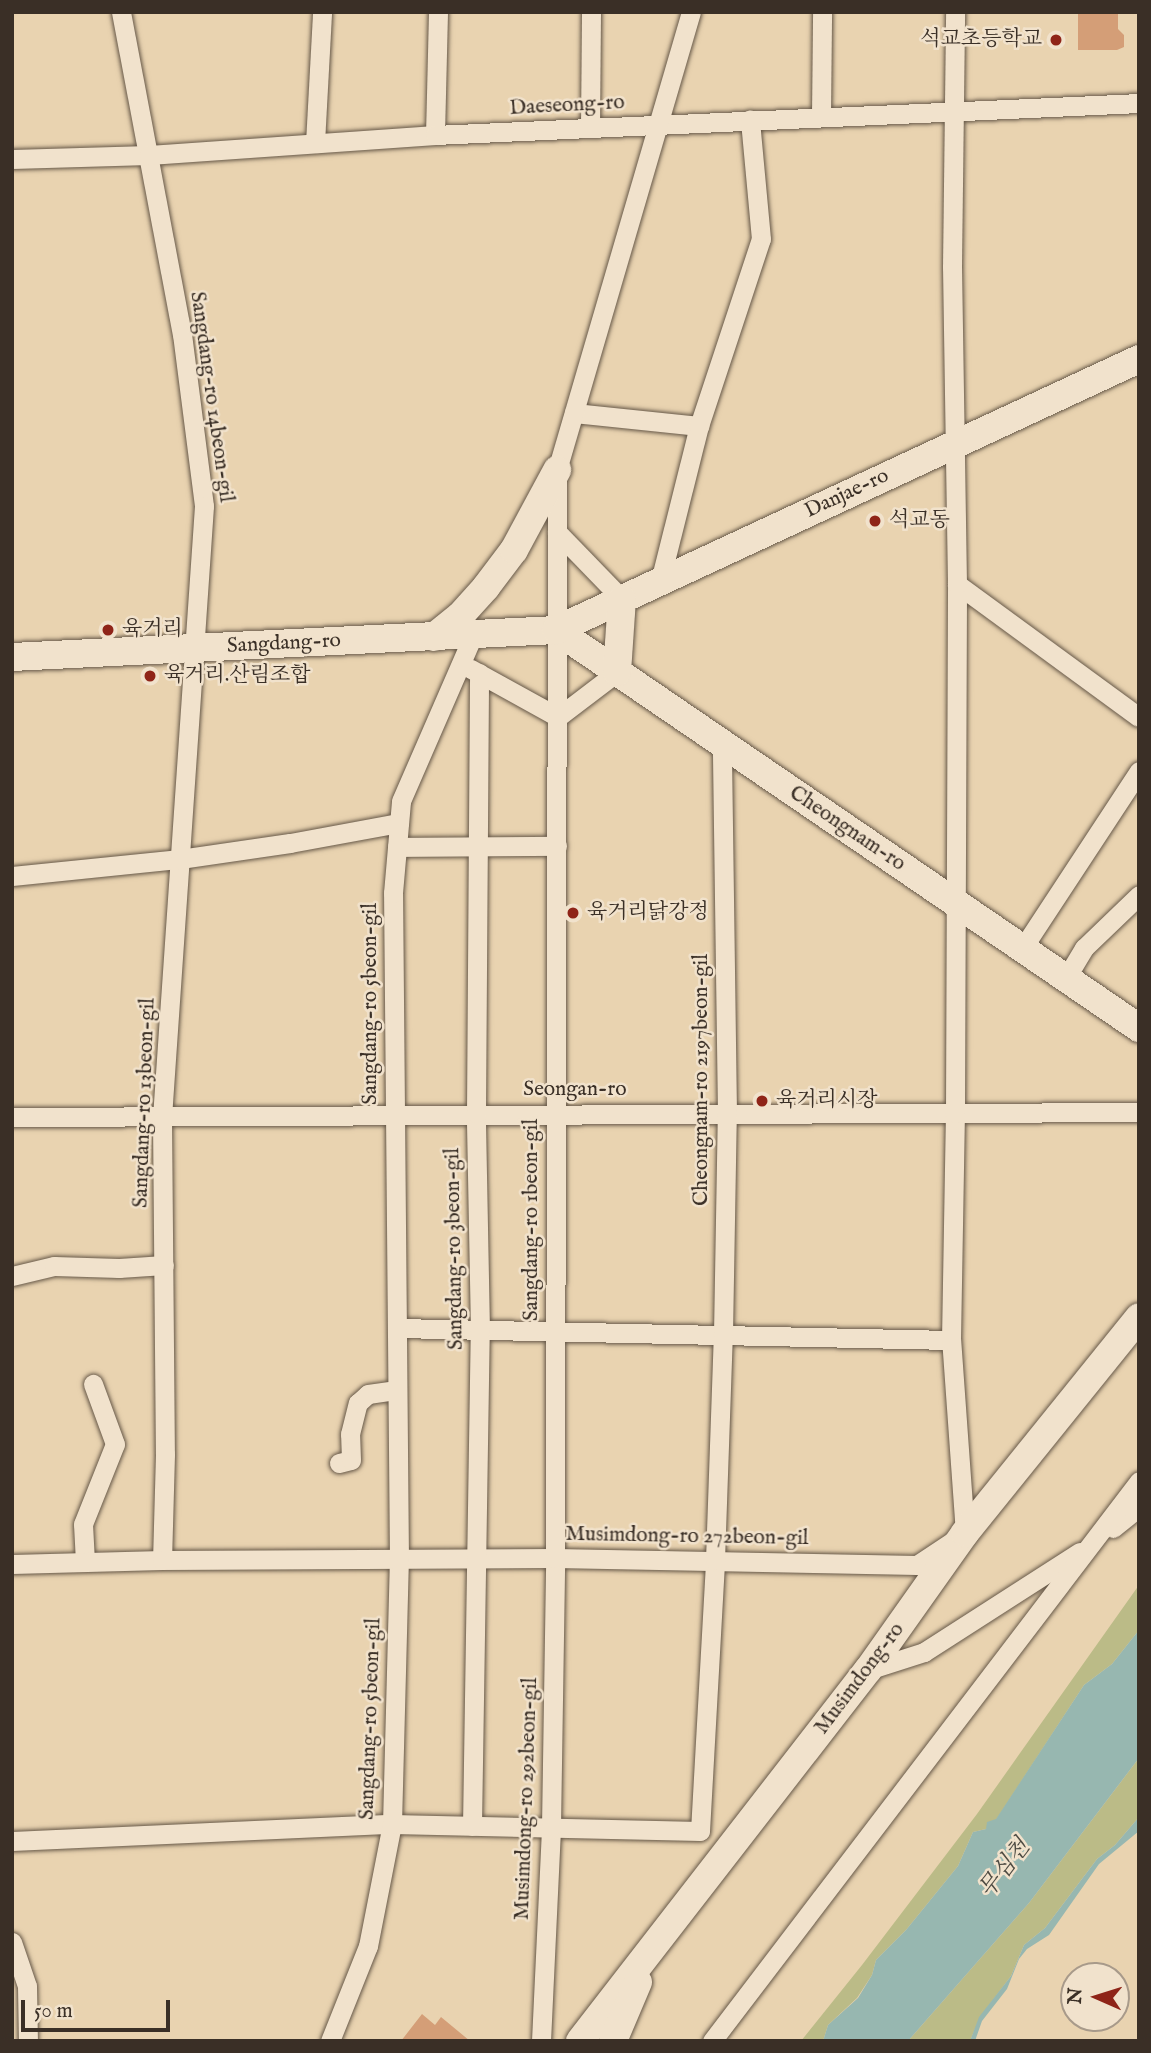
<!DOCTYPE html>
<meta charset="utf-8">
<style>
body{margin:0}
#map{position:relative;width:1151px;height:2053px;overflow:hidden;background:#e9d3b0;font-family:"IM FELL English","Noto Serif KR",serif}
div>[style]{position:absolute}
.green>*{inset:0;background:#bbbb87}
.water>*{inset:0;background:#97b7b0}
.building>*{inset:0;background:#d49e77}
.roads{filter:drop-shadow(0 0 2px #665848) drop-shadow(0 0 2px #665848)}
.street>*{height:19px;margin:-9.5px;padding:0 9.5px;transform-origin:9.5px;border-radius:9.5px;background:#f1e2cc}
.secondary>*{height:28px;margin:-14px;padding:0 14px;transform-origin:14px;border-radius:14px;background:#f1e2cc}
.dots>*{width:19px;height:19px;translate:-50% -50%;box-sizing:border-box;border:4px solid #f1e2cc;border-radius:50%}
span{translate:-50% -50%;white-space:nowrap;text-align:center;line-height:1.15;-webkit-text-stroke:5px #f1e2cc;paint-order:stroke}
.poi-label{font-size:21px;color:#3a2f26}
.right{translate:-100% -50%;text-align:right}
.left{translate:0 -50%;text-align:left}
.street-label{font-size:21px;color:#3a2f26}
.water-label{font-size:23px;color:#4d4a42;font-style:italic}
.frame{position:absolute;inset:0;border:14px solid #3a2f26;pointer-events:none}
.north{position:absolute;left:1060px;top:1962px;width:70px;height:70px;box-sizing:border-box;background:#f1e2cc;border:2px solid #a89a8a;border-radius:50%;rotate:273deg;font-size:19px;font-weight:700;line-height:28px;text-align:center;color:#3a2f26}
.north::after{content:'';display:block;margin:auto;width:24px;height:32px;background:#8f2418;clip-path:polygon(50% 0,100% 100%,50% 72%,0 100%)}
.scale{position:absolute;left:21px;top:2000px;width:149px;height:32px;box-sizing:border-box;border:4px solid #3a2f26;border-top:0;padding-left:9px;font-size:21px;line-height:24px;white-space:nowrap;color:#3a2f26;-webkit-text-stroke:5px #f1e2cc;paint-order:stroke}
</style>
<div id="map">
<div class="green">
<div style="clip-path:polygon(1139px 1585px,1139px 1630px,1112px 1664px,1084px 1685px,996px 1820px,986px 1829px,973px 1832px,958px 1866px,906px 1930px,876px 1960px,872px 1975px,857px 1998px,828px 2025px,823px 2041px,801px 2041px,862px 1965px,977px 1814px)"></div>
<div style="clip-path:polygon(1139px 1758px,1139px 1817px,1115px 1845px,1097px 1859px,1045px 1928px,1024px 1945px,1011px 1976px,980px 2017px,970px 2041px,908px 2041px,1029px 1903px)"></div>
</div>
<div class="water">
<div style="clip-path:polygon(1139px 1630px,1139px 1758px,1029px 1903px,908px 2041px,823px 2041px,828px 2025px,858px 1998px,872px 1975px,876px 1960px,906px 1930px,958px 1866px,973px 1832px,986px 1829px,987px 1822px,996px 1819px,1084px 1685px,1112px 1664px)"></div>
<div style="clip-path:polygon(1139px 1817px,1139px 1831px,1099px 1864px,1049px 1935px,1027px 1949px,1019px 1959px,1007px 1989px,982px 2021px,975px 2041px,970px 2041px,979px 2017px,1011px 1976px,1024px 1945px,1045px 1928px,1097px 1859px,1115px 1845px)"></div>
</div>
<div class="building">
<div style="clip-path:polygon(1078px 12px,1118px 12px,1118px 29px,1124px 35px,1124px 47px,1117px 50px,1078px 50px)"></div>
<div style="clip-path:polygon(422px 2014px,435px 2025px,441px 2017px,470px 2041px,401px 2041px)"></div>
</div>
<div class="roads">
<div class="street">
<div style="left:121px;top:12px;width:328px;rotate:79.3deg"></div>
<div style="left:182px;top:334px;width:173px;rotate:82.7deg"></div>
<div style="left:204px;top:506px;width:613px;rotate:93.93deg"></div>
<div style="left:162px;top:1118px;width:336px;rotate:89.5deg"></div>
<div style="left:165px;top:1454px;width:106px;rotate:91.6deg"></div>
<div style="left:821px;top:116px;width:104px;rotate:-89.4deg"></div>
<div style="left:590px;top:128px;width:116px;rotate:-89.5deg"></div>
<div style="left:435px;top:135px;width:123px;rotate:-88.6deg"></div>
<div style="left:315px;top:143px;width:131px;rotate:-86.9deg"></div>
<div style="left:12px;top:159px;width:137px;rotate:-1.7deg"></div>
<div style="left:149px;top:155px;width:287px;rotate:-4deg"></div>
<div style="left:435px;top:135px;width:705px;rotate:-2.6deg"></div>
<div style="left:574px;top:413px;width:126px;rotate:5.9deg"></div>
<div style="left:557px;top:532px;width:93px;rotate:45.9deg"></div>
<div style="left:660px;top:581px;width:160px;rotate:-75.9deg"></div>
<div style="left:699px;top:426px;width:197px;rotate:-71.7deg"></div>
<div style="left:761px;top:239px;width:120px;rotate:-95.3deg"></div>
<div style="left:957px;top:584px;width:225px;rotate:36.2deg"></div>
<div style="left:471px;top:669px;width:99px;rotate:28.9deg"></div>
<div style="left:558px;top:717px;width:74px;rotate:-37.3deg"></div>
<div style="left:397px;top:847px;width:160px;rotate:-0.4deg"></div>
<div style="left:12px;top:876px;width:169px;rotate:-5.8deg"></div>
<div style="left:180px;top:859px;width:111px;rotate:-8.3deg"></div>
<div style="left:290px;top:843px;width:111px;rotate:-10.4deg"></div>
<div style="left:1022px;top:949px;width:213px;rotate:-56.7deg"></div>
<div style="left:1066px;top:978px;width:35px;rotate:-59deg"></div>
<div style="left:1084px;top:948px;width:76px;rotate:-43.9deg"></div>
<div style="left:12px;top:1117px;width:1127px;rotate:-0.25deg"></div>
<div style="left:12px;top:1276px;width:43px;rotate:-13.4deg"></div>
<div style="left:54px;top:1266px;width:65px;rotate:1.8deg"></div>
<div style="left:119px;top:1268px;width:45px;rotate:-3.8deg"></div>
<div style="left:397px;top:1328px;width:554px;rotate:1.24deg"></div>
<div style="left:339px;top:1463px;width:12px;rotate:-14deg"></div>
<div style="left:351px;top:1460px;width:26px;rotate:-92deg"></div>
<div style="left:350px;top:1434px;width:32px;rotate:-76deg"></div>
<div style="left:358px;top:1403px;width:13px;rotate:-42deg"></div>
<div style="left:368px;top:1394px;width:29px;rotate:-8deg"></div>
<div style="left:1113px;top:1528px;width:33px;rotate:-39deg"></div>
<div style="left:85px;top:1562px;width:38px;rotate:-93deg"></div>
<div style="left:83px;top:1524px;width:86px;rotate:-68.2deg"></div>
<div style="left:115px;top:1444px;width:64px;rotate:-110.1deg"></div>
<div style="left:12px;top:1564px;width:150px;rotate:-1.5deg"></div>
<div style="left:162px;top:1560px;width:393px;rotate:-0.3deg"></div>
<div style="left:555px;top:1558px;width:362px;rotate:1.1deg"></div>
<div style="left:917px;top:1565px;width:58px;rotate:-33.7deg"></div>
<div style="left:965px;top:1533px;width:194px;rotate:-94.1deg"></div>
<div style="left:951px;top:1340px;width:227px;rotate:-89deg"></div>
<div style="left:955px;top:1113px;width:529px;rotate:-89.78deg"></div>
<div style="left:957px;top:584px;width:317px;rotate:-90.9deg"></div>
<div style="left:952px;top:267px;width:255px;rotate:-89.3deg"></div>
<div style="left:868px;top:1670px;width:59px;rotate:-17.8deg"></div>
<div style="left:924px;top:1652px;width:185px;rotate:-32.7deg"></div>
<div style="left:472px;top:1826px;width:495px;rotate:-89.1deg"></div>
<div style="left:480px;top:1331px;width:218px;rotate:-91.1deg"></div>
<div style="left:476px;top:1113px;width:440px;rotate:-89.6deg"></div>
<div style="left:700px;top:1831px;width:271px;rotate:-86.8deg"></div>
<div style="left:715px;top:1560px;width:226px;rotate:-88deg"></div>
<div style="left:723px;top:1334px;width:221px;rotate:-89deg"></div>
<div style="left:727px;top:1113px;width:370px;rotate:-90.8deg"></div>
<div style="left:12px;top:1841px;width:380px;rotate:-2.6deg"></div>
<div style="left:392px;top:1824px;width:308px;rotate:1.3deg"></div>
<div style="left:12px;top:1942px;width:46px;rotate:71.2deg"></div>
<div style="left:27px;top:1986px;width:55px;rotate:89deg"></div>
<div style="left:330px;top:2041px;width:102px;rotate:-68.2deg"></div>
<div style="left:368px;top:1946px;width:124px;rotate:-78.9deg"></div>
<div style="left:392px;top:1824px;width:263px;rotate:-88.5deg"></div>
<div style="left:399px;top:1561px;width:668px;rotate:-90.51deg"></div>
<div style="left:393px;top:893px;width:92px;rotate:-85deg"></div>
<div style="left:401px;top:801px;width:183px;rotate:-66.5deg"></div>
<div style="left:541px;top:2041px;width:214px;rotate:-87.3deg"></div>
<div style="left:551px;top:1827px;width:269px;rotate:-89.1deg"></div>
<div style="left:555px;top:1558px;width:1088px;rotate:-89.89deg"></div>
<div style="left:557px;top:470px;width:477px;rotate:-73.7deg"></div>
<div style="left:712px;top:2041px;width:704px;rotate:-52.67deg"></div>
</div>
<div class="secondary">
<div style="left:556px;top:630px;width:706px;rotate:34.32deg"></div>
<div style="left:434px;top:637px;width:33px;rotate:-39deg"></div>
<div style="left:460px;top:616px;width:39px;rotate:-48deg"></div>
<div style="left:486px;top:587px;width:46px;rotate:-52.9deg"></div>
<div style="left:514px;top:550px;width:91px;rotate:-61.7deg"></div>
<div style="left:12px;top:657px;width:545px;rotate:-2.84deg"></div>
<div style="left:556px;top:630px;width:643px;rotate:-24.93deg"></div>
<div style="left:617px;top:672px;width:73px;rotate:-86.1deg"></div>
<div style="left:580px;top:2041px;width:470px;rotate:-52.2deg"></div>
<div style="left:868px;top:1670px;width:168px;rotate:-54.7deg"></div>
<div style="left:965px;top:1533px;width:277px;rotate:-51.1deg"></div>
<div style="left:613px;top:2041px;width:64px;rotate:-67deg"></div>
</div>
</div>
<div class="dots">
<div style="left:1056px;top:40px;background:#8f2418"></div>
<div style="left:875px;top:521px;background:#8f2418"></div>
<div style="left:108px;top:630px;background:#8f2418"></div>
<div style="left:150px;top:676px;background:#8f2418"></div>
<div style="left:573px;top:913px;background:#8f2418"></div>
<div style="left:762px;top:1101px;background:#8f2418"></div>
</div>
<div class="poi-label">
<span class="right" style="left:1042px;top:40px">석교초등학교</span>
<span class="left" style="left:889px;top:521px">석교동</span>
<span class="left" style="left:122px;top:630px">육거리</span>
<span class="left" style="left:164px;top:676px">육거리.산림조합</span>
<span class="left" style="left:587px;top:913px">육거리닭강정</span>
<span class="left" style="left:776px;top:1101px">육거리시장</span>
</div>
<div class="street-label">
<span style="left:567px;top:106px;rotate:-3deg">Daeseong-ro</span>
<span style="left:211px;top:397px;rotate:82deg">Sangdang-ro 14beon-gil</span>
<span style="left:847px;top:494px;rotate:-25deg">Danjae-ro</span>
<span style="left:284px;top:644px;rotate:-3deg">Sangdang-ro</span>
<span style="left:847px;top:829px;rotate:34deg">Cheongnam-ro</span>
<span style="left:371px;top:1004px;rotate:-90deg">Sangdang-ro 5beon-gil</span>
<span style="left:702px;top:1080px;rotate:-90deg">Cheongnam-ro 2197beon-gil</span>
<span style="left:575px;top:1090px">Seongan-ro</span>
<span style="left:145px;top:1103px;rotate:-88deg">Sangdang-ro 13beon-gil</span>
<span style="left:532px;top:1220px;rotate:-90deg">Sangdang-ro 1beon-gil</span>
<span style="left:455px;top:1249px;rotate:-91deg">Sangdang-ro 3beon-gil</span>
<span style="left:687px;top:1537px;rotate:1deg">Musimdong-ro 272beon-gil</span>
<span style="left:860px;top:1679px;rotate:-53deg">Musimdong-ro</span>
<span style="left:371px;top:1719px;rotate:-88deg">Sangdang-ro 5beon-gil</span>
<span style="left:527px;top:1799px;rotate:-88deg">Musimdong-ro 292beon-gil</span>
</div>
<div class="water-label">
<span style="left:1005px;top:1869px;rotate:-52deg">무심천</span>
</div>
<div class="frame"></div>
<div class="north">N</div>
<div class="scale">50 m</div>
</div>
